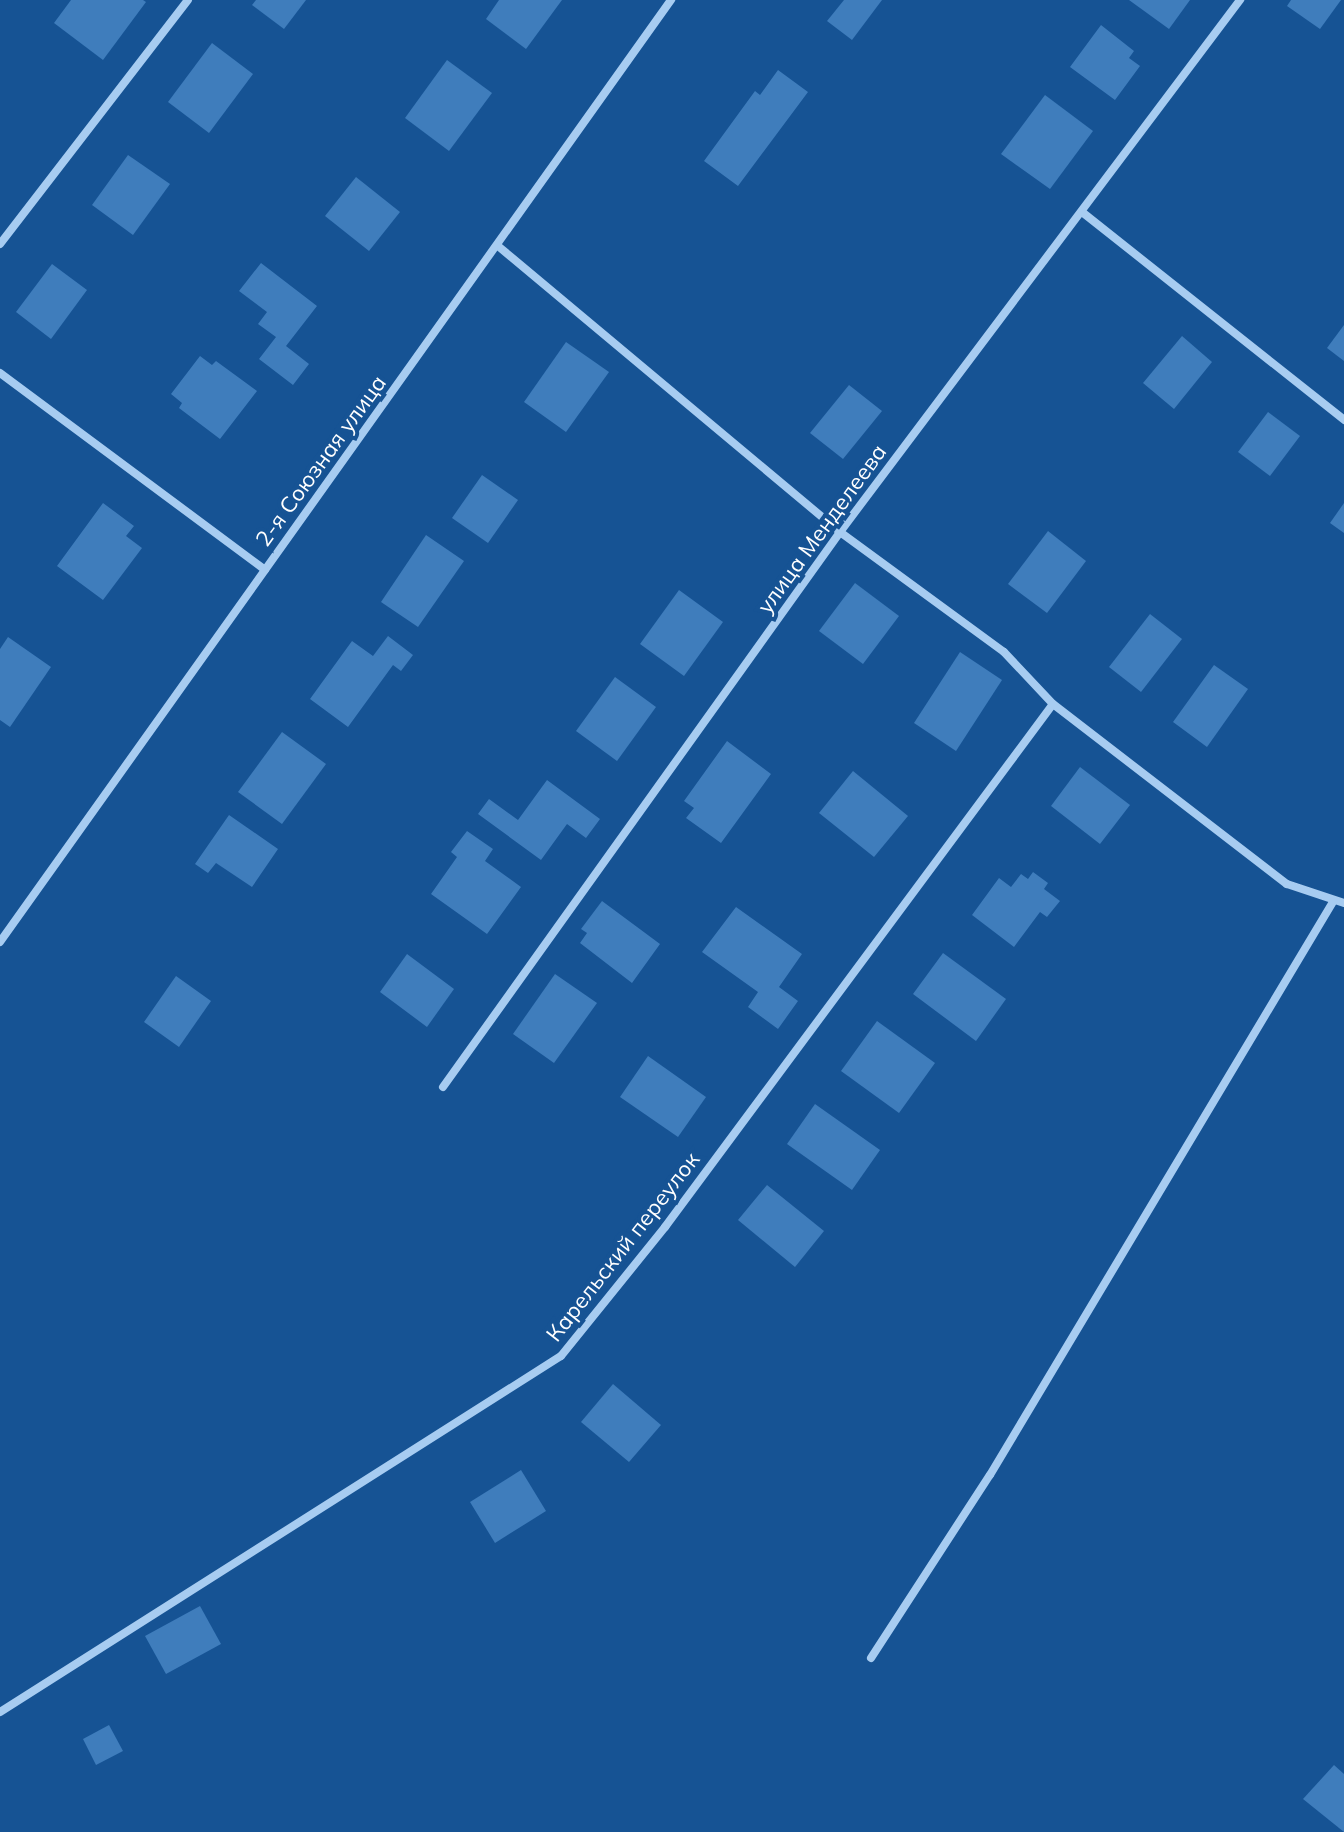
<!DOCTYPE html>
<meta charset="utf-8">
<style>
body{margin:0}
#map{position:relative;width:1344px;height:1832px;overflow:hidden;background:#165394;font-family:Mulish,sans-serif}
div>[style]{position:absolute}
.building>*{inset:0;background:#3f7dbc}
.minor>*{height:8px;margin:-4px;padding:0 4px;transform-origin:4px;border-radius:4px;background:#a7ccf1}
span{translate:-50% -50%;white-space:nowrap;text-align:center;line-height:1.15;-webkit-text-stroke:8px #165394;paint-order:stroke}
.street-label{font-size:22px;color:#fff}
</style>
<div id="map">
<div class="building">
<div style="clip-path:polygon(71px 0,143px 0,146px 2px,103px 60px,54px 23px)"></div>
<div style="clip-path:polygon(256px 0,306px 0,284px 29px,252px 5px)"></div>
<div style="clip-path:polygon(499px 0,562px 0,526px 49px,486px 19px)"></div>
<div style="clip-path:polygon(844px 0,882px 0,852px 40px,827px 21px)"></div>
<div style="clip-path:polygon(1129px 0,1190px 0,1169px 29px)"></div>
<div style="clip-path:polygon(1291px 0,1341px 0,1320px 29px,1287px 6px)"></div>
<div style="clip-path:polygon(1101px 25px,1134px 51px,1129px 58px,1140px 66px,1115px 100px,1070px 67px)"></div>
<div style="clip-path:polygon(212px 43px,253px 74px,209px 133px,168px 102px)"></div>
<div style="clip-path:polygon(447px 60px,492px 93px,449px 151px,405px 118px)"></div>
<div style="clip-path:polygon(778px 70px,808px 92px,738px 186px,704px 161px,755px 91px,760px 95px)"></div>
<div style="clip-path:polygon(1045px 95px,1093px 131px,1050px 189px,1001px 154px)"></div>
<div style="clip-path:polygon(128px 155px,170px 184px,133px 235px,92px 205px)"></div>
<div style="clip-path:polygon(356px 177px,400px 212px,369px 251px,325px 216px)"></div>
<div style="clip-path:polygon(261px 263px,317px 306px,286px 346px,309px 364px,293px 385px,259px 359px,276px 337px,258px 324px,267px 312px,239px 291px)"></div>
<div style="clip-path:polygon(52px 264px,87px 290px,51px 339px,16px 312px)"></div>
<div style="clip-path:polygon(1344px 325px,1344px 361px,1327px 348px)"></div>
<div style="clip-path:polygon(1182px 336px,1212px 362px,1174px 409px,1143px 383px)"></div>
<div style="clip-path:polygon(566px 342px,609px 372px,566px 432px,524px 402px)"></div>
<div style="clip-path:polygon(200px 356px,212px 365px,216px 361px,257px 391px,220px 439px,179px 408px,182px 403px,171px 394px)"></div>
<div style="clip-path:polygon(849px 385px,882px 411px,843px 459px,810px 433px)"></div>
<div style="clip-path:polygon(1268px 412px,1300px 436px,1270px 476px,1238px 452px)"></div>
<div style="clip-path:polygon(482px 475px,518px 500px,488px 543px,452px 518px)"></div>
<div style="clip-path:polygon(103px 503px,134px 526px,126px 536px,142px 548px,103px 600px,57px 566px)"></div>
<div style="clip-path:polygon(1344px 503px,1344px 533px,1330px 523px)"></div>
<div style="clip-path:polygon(1048px 531px,1086px 561px,1047px 613px,1008px 584px)"></div>
<div style="clip-path:polygon(426px 535px,464px 561px,418px 627px,381px 602px)"></div>
<div style="clip-path:polygon(855px 583px,899px 616px,863px 664px,819px 631px)"></div>
<div style="clip-path:polygon(679px 590px,723px 622px,684px 676px,640px 644px)"></div>
<div style="clip-path:polygon(1150px 614px,1182px 639px,1141px 692px,1109px 667px)"></div>
<div style="clip-path:polygon(388px 636px,413px 655px,401px 671px,393px 665px,348px 727px,310px 699px,352px 641px,373px 656px)"></div>
<div style="clip-path:polygon(8px 637px,51px 667px,10px 727px,0 720px,0 649px)"></div>
<div style="clip-path:polygon(960px 652px,1002px 680px,956px 751px,914px 723px)"></div>
<div style="clip-path:polygon(1214px 665px,1248px 689px,1207px 747px,1173px 722px)"></div>
<div style="clip-path:polygon(615px 677px,656px 707px,617px 761px,576px 731px)"></div>
<div style="clip-path:polygon(282px 732px,326px 764px,282px 824px,238px 792px)"></div>
<div style="clip-path:polygon(727px 741px,771px 774px,721px 843px,686px 818px,694px 808px,684px 801px)"></div>
<div style="clip-path:polygon(1080px 767px,1130px 805px,1100px 844px,1051px 806px)"></div>
<div style="clip-path:polygon(853px 771px,908px 816px,874px 857px,819px 813px)"></div>
<div style="clip-path:polygon(547px 780px,600px 819px,586px 838px,567px 824px,541px 860px,478px 814px,489px 799px,518px 820px)"></div>
<div style="clip-path:polygon(229px 815px,278px 849px,252px 887px,216px 863px,208px 873px,195px 864px)"></div>
<div style="clip-path:polygon(467px 831px,493px 849px,485px 861px,521px 887px,487px 934px,431px 894px,457px 857px,451px 852px)"></div>
<div style="clip-path:polygon(1033px 872px,1048px 883px,1044px 889px,1060px 901px,1047px 917px,1040px 912px,1014px 947px,972px 915px,999px 878px,1011px 887px,1021px 874px,1028px 879px)"></div>
<div style="clip-path:polygon(602px 901px,660px 944px,632px 983px,580px 943px,587px 933px,581px 929px)"></div>
<div style="clip-path:polygon(736px 907px,802px 954px,779px 987px,798px 1001px,778px 1029px,748px 1007px,758px 992px,702px 952px)"></div>
<div style="clip-path:polygon(943px 953px,1006px 999px,976px 1041px,913px 994px)"></div>
<div style="clip-path:polygon(407px 954px,454px 989px,427px 1027px,380px 992px)"></div>
<div style="clip-path:polygon(555px 974px,597px 1003px,554px 1063px,513px 1034px)"></div>
<div style="clip-path:polygon(176px 976px,211px 1001px,179px 1047px,144px 1022px)"></div>
<div style="clip-path:polygon(877px 1021px,935px 1063px,899px 1113px,841px 1071px)"></div>
<div style="clip-path:polygon(648px 1056px,706px 1097px,678px 1137px,620px 1097px)"></div>
<div style="clip-path:polygon(815px 1104px,880px 1150px,852px 1190px,787px 1144px)"></div>
<div style="clip-path:polygon(767px 1185px,824px 1231px,795px 1267px,738px 1220px)"></div>
<div style="clip-path:polygon(613px 1384px,661px 1425px,629px 1462px,581px 1422px)"></div>
<div style="clip-path:polygon(521px 1470px,546px 1511px,495px 1543px,470px 1502px)"></div>
<div style="clip-path:polygon(200px 1606px,221px 1644px,166px 1674px,145px 1636px)"></div>
<div style="clip-path:polygon(109px 1725px,123px 1751px,96px 1765px,83px 1739px)"></div>
<div style="clip-path:polygon(1334px 1765px,1344px 1774px,1344px 1832px,1303px 1799px)"></div>
</div>
<div class="minor">
<div style="left:1082px;top:212px;width:335px;rotate:38.4deg"></div>
<div style="left:0;top:244px;width:308px;rotate:-52.4deg"></div>
<div style="left:498px;top:246px;width:446px;rotate:39.9deg"></div>
<div style="left:840px;top:532px;width:203px;rotate:36.2deg"></div>
<div style="left:1004px;top:652px;width:71px;rotate:46.7deg"></div>
<div style="left:1053px;top:704px;width:295px;rotate:37.6deg"></div>
<div style="left:1287px;top:884px;width:60px;rotate:18.4deg"></div>
<div style="left:0;top:373px;width:330px;rotate:36.6deg"></div>
<div style="left:0;top:942px;width:1157px;rotate:-54.54deg"></div>
<div style="left:443px;top:1087px;width:682px;rotate:-54.42deg"></div>
<div style="left:840px;top:532px;width:666px;rotate:-53.06deg"></div>
<div style="left:871px;top:1658px;width:218px;rotate:-57deg"></div>
<div style="left:990px;top:1475px;width:668px;rotate:-59.1deg"></div>
<div style="left:0;top:1712px;width:664px;rotate:-32.4deg"></div>
<div style="left:561px;top:1356px;width:166px;rotate:-51.1deg"></div>
<div style="left:665px;top:1227px;width:651px;rotate:-53.43deg"></div>
</div>
<div class="street-label">
<span style="left:321px;top:461px;rotate:-54deg">2-я Союзная улица</span>
<span style="left:822px;top:529px;rotate:-54deg">улица Менделеева</span>
<span style="left:623px;top:1247px;rotate:-52deg">Карельский переулок</span>
</div>
</div>
